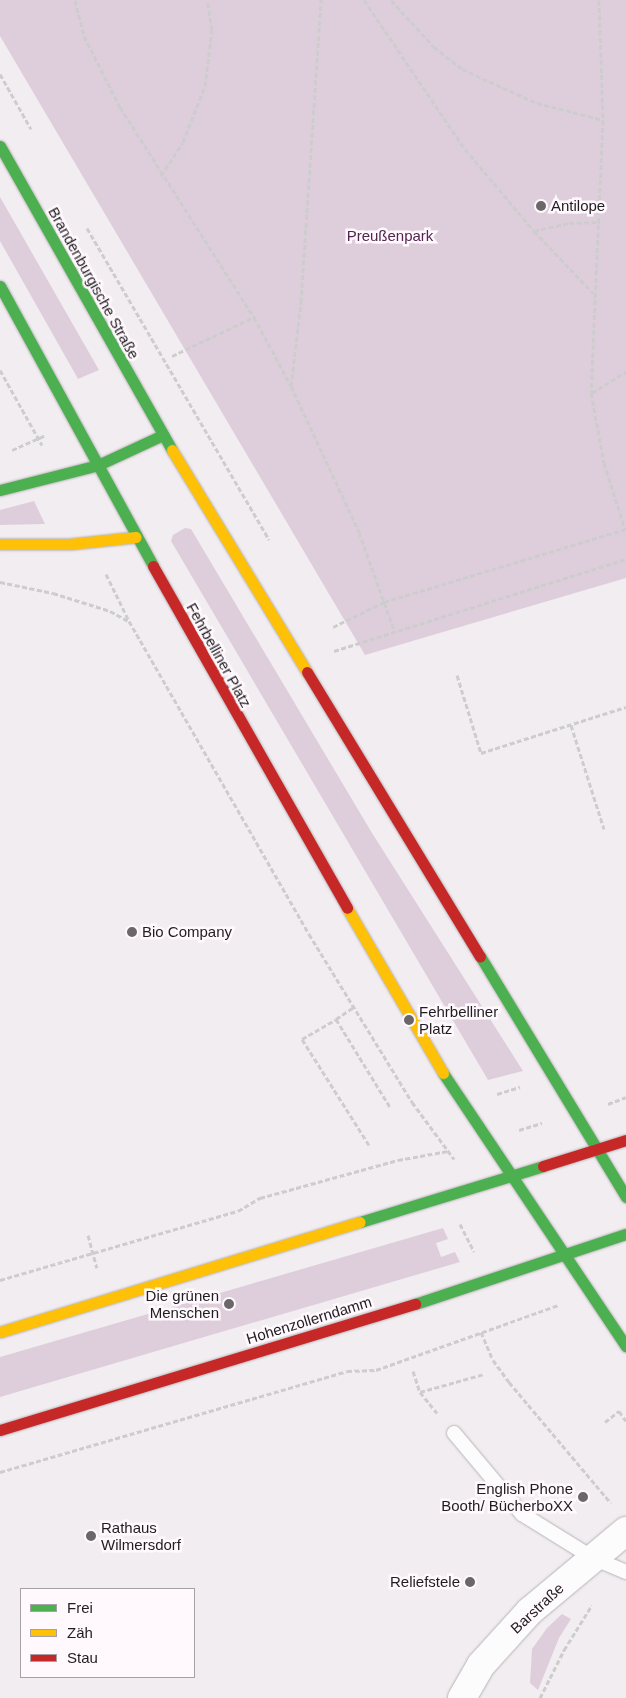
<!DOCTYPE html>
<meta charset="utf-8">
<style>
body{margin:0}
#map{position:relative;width:626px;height:1698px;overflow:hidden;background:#f2edf1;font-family:Helvetica,sans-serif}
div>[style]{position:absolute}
.green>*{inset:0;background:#decedc}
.path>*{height:3px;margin-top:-1.5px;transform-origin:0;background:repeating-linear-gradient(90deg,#cecdce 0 5px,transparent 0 7.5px)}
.roads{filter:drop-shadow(0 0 1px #b7b4b7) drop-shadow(0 0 1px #b7b4b7)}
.lane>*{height:14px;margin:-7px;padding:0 7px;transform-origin:7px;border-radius:7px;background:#fdfcfd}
.street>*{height:28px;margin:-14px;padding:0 14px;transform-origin:14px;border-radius:14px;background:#fdfcfd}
.fast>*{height:11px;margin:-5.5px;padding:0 5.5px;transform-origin:5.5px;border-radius:5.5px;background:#4caf50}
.slow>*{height:11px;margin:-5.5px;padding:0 5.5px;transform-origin:5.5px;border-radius:5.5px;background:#ffc107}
.jam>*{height:11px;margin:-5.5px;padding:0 5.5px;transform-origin:5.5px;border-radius:5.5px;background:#c62828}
.dots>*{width:14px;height:14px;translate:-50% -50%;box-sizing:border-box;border:2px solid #fff9fe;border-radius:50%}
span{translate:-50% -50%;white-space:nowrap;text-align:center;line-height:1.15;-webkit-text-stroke:5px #fff9fe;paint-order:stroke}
.poi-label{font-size:15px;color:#201d20}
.left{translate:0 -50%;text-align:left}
.right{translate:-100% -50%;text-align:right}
.park-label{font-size:15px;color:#53244f}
.street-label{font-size:15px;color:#201d20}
.legend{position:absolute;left:20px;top:1588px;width:175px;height:90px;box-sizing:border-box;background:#fff9fe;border:1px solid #a6a1a5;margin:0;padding:6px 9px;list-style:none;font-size:15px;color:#201d20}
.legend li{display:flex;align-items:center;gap:10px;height:25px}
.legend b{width:25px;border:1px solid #a6a1a5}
</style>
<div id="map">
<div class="green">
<div style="clip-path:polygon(0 0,626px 0,626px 578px,365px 655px,0 36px)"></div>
<div style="clip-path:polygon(0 197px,99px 370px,78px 379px,73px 370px,0 241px)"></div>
<div style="clip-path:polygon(34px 501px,45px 524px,0 525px,0 510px)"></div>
<div style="clip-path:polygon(185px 528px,191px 529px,372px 833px,523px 1071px,488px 1080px,171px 541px,173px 535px)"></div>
<div style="clip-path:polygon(443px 1228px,448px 1239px,436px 1243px,441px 1257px,455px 1252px,460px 1262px,0 1397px,0 1357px)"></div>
<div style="clip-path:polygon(562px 1614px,571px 1619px,559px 1638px,538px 1690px,530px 1683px,532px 1649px,547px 1628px)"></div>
</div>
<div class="path">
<div style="left:75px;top:0;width:37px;rotate:76deg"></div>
<div style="left:84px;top:36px;width:80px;rotate:63.1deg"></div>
<div style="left:120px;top:107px;width:249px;rotate:57.5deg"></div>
<div style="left:254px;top:317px;width:78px;rotate:61.8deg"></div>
<div style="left:291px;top:386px;width:161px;rotate:65deg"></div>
<div style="left:359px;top:532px;width:104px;rotate:70.3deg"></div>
<div style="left:364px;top:0;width:180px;rotate:55.9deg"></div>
<div style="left:465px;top:149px;width:107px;rotate:49.9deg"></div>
<div style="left:534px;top:231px;width:86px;rotate:46.4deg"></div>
<div style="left:391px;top:0;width:64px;rotate:47.5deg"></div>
<div style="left:434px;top:47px;width:36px;rotate:38deg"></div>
<div style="left:462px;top:69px;width:82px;rotate:24.4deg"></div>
<div style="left:537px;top:103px;width:68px;rotate:14.4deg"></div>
<div style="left:599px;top:0;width:120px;rotate:88.1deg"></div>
<div style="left:603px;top:120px;width:273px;rotate:92.5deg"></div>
<div style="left:591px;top:393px;width:71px;rotate:79.5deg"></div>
<div style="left:604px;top:463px;width:69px;rotate:72.3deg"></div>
<div style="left:0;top:74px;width:63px;rotate:60.6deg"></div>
<div style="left:161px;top:176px;width:40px;rotate:-57.1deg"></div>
<div style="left:183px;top:142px;width:60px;rotate:-68.6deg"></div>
<div style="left:205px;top:86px;width:56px;rotate:-82.9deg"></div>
<div style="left:212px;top:30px;width:30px;rotate:-99deg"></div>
<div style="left:87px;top:228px;width:361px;rotate:59.7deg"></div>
<div style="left:534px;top:231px;width:36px;rotate:-13deg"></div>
<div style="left:569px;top:223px;width:31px;rotate:-2deg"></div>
<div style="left:172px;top:356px;width:91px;rotate:-25.4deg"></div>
<div style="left:0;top:370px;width:86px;rotate:60.8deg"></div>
<div style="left:291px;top:386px;width:85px;rotate:-83.2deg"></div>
<div style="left:301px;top:302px;width:303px;rotate:-86.2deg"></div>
<div style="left:592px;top:393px;width:40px;rotate:-32deg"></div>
<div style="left:12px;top:450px;width:36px;rotate:-24deg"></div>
<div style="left:106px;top:574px;width:52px;rotate:63.9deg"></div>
<div style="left:129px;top:621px;width:361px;rotate:60.1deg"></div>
<div style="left:309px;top:934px;width:197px;rotate:58.5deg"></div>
<div style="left:412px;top:1102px;width:71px;rotate:53.6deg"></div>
<div style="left:0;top:582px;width:54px;rotate:11.7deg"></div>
<div style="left:53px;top:593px;width:60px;rotate:17.5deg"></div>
<div style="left:110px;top:611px;width:21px;rotate:29deg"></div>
<div style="left:333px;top:627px;width:57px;rotate:-26.1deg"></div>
<div style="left:384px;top:602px;width:253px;rotate:-16.8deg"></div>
<div style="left:334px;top:651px;width:306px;rotate:-17.5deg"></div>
<div style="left:457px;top:675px;width:82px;rotate:72.9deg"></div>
<div style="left:481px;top:753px;width:152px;rotate:-17.6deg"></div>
<div style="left:571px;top:725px;width:109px;rotate:72.4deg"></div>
<div style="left:336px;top:1019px;width:22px;rotate:-34deg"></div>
<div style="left:497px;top:1094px;width:24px;rotate:-17deg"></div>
<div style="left:608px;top:1104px;width:19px;rotate:-21deg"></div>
<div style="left:519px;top:1130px;width:24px;rotate:-17deg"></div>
<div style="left:369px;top:1145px;width:125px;rotate:-122.3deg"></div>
<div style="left:302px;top:1039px;width:39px;rotate:-30deg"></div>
<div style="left:336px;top:1019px;width:103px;rotate:58.5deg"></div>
<div style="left:460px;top:1224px;width:31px;rotate:63deg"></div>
<div style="left:88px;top:1235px;width:34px;rotate:75deg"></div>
<div style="left:0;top:1280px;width:248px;rotate:-16.2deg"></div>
<div style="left:238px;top:1211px;width:26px;rotate:-31deg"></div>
<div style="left:260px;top:1198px;width:143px;rotate:-15.4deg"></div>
<div style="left:398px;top:1160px;width:51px;rotate:-10.2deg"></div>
<div style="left:481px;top:1332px;width:30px;rotate:67deg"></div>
<div style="left:493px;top:1360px;width:27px;rotate:54deg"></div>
<div style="left:509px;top:1382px;width:158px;rotate:49.9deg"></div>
<div style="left:413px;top:1371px;width:22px;rotate:72deg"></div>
<div style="left:420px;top:1392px;width:66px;rotate:-15.7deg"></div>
<div style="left:420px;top:1392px;width:27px;rotate:51deg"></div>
<div style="left:605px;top:1422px;width:18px;rotate:-38deg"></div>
<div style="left:619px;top:1411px;width:12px;rotate:55deg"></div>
<div style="left:0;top:1472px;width:361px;rotate:-16.2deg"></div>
<div style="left:347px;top:1371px;width:29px;rotate:-2deg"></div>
<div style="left:376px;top:1370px;width:194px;rotate:-19.6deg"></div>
<div style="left:540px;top:1698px;width:54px;rotate:-63.4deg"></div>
<div style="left:564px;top:1650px;width:53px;rotate:-58.1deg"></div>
</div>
<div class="roads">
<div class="lane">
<div style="left:454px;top:1433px;width:106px;rotate:50deg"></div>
<div style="left:522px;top:1514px;width:84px;rotate:31.8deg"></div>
<div style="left:593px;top:1558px;width:36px;rotate:23deg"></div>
</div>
<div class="street">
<div style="left:462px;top:1698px;width:38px;rotate:-60deg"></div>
<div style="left:481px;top:1665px;width:73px;rotate:-47.8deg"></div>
<div style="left:530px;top:1611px;width:125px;rotate:-39.8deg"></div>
</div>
<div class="fast">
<div style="left:0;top:146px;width:349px;rotate:60.5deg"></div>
<div style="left:0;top:286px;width:319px;rotate:61.3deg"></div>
<div style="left:0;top:490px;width:101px;rotate:-14.3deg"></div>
<div style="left:98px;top:465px;width:72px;rotate:-24.8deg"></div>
<div style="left:480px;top:956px;width:282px;rotate:58.8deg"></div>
<div style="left:443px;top:1073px;width:329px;rotate:56.2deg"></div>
<div style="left:360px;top:1222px;width:191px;rotate:-17deg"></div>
<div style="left:415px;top:1304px;width:222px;rotate:-18.4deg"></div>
</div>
<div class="slow">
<div style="left:172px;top:450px;width:260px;rotate:58.7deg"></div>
<div style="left:0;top:544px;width:70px"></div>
<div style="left:70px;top:544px;width:66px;rotate:-6.1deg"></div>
<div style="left:347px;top:908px;width:191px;rotate:59.8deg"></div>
<div style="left:0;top:1332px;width:376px;rotate:-17deg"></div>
</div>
<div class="jam">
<div style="left:153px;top:566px;width:393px;rotate:60.4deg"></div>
<div style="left:307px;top:672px;width:333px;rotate:58.7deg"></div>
<div style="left:543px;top:1166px;width:87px;rotate:-17.4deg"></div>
<div style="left:0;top:1430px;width:434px;rotate:-16.9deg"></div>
</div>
</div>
<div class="dots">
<div style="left:541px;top:206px;background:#6a6669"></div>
<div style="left:132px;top:932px;background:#6a6669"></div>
<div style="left:409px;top:1020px;background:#6a6669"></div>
<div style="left:229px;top:1304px;background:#6a6669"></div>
<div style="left:583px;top:1497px;background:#6a6669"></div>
<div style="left:91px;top:1536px;background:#6a6669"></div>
<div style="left:470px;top:1582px;background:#6a6669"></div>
</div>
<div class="poi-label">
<span class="left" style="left:551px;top:206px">Antilope</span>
<span class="left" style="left:142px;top:932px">Bio Company</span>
<span class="left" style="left:419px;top:1020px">Fehrbelliner<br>Platz</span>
<span class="right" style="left:219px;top:1304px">Die grünen<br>Menschen</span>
<span class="right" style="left:573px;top:1497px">English Phone<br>Booth/ BücherboXX</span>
<span class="left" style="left:101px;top:1536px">Rathaus<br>Wilmersdorf</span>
<span class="right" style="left:460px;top:1582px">Reliefstele</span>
</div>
<div class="park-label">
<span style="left:390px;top:236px">Preußenpark</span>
</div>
<div class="street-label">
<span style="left:94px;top:283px;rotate:61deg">Brandenburgische Straße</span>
<span style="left:219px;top:655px;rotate:61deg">Fehrbelliner Platz</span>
<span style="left:309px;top:1320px;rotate:-17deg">Hohenzollerndamm</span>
<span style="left:537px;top:1608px;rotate:-43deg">Barstraße</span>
</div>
<ul class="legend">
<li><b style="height:6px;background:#4caf50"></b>Frei</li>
<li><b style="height:6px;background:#ffc107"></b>Zäh</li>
<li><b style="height:6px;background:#c62828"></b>Stau</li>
</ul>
</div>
